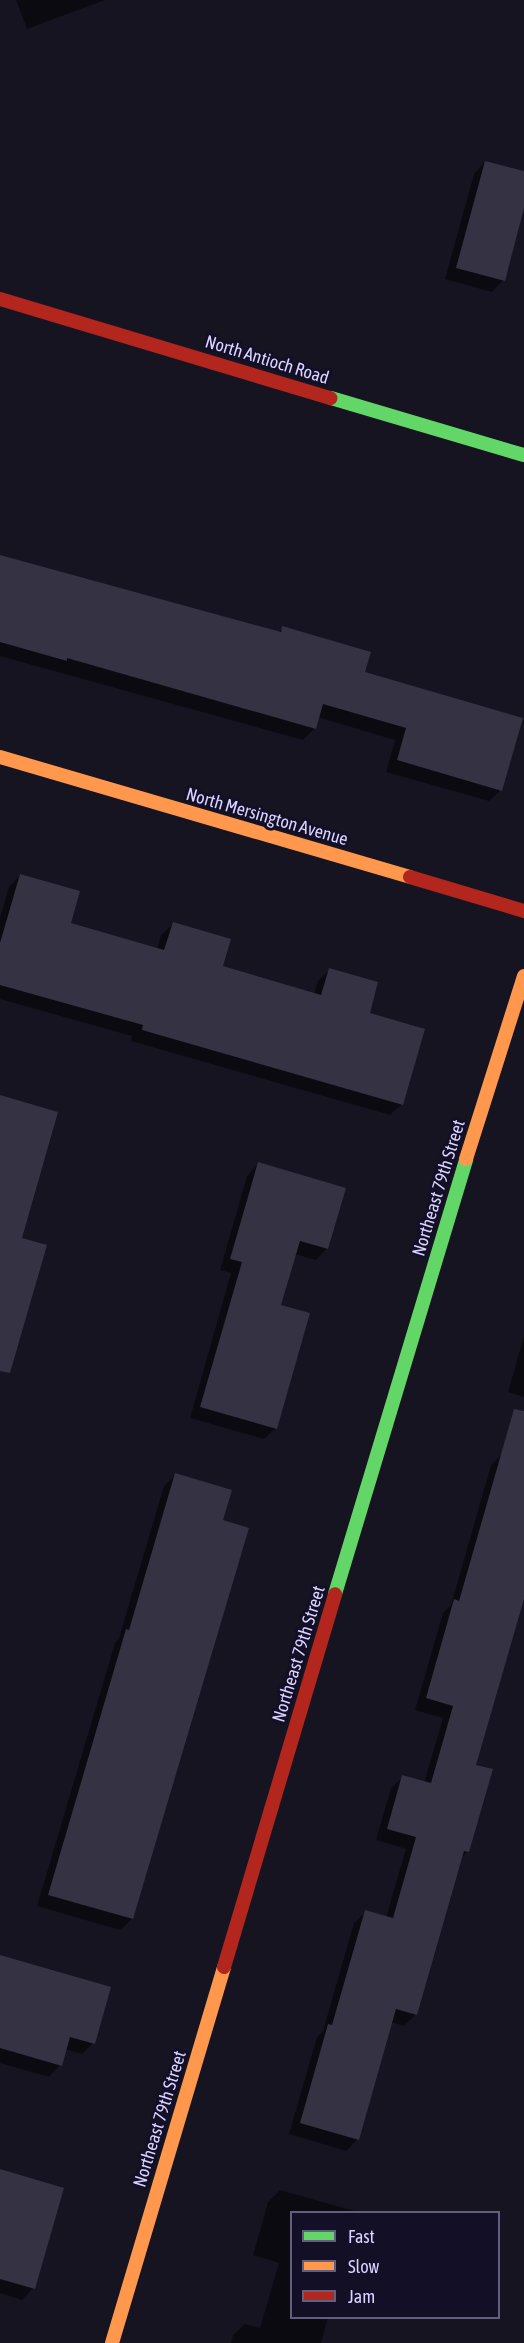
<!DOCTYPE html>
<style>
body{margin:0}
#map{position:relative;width:524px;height:2343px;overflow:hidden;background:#161421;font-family:"Asap Condensed",sans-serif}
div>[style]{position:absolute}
.shadow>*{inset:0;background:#0007}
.building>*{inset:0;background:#343243}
.fast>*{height:14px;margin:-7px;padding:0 7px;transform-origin:7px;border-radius:7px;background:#63d668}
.slow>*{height:14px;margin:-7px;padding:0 7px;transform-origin:7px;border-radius:7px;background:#ff974d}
.jam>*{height:14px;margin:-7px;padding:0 7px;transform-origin:7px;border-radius:7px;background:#b3261e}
span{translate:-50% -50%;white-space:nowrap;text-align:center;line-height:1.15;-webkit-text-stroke:6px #130f26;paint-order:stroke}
.street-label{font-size:18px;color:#d9d4ff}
.legend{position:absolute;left:290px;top:2211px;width:210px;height:108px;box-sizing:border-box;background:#130f26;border:2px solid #625e7d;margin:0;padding:8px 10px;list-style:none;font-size:18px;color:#d9d4ff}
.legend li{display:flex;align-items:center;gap:12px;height:30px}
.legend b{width:30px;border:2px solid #625e7d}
</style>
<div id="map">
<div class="shadow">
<div style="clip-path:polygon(16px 0,105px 0,27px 29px)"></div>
<div style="clip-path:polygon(485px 162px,524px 172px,524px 202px,503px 280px,492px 292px,445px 279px,474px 174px)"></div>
<div style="clip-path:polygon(0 556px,278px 633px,283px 628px,363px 673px,501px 790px,489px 801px,386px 772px,395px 740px,317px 717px,314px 729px,303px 740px,0 656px)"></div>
<div style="clip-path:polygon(20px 875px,69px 924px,157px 950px,161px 935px,173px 924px,221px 967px,314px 994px,318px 981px,329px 970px,368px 1014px,402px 1104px,390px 1115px,131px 1041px,132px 1036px,0 999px,0 918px,9px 887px)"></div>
<div style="clip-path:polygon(258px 1164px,327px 1248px,316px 1260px,295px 1254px,280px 1306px,276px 1428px,264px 1439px,190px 1418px,231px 1273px,220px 1270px,247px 1176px)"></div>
<div style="clip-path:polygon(524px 1336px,524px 1397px,508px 1392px)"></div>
<div style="clip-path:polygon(502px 1454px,524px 1460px,524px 1593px,475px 1766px,491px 1770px,467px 1852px,460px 1859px,415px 2015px,404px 2026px,391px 2022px,358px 2139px,346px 2151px,289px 2134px,317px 2037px,323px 2031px,354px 1923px,366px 1912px,386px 1917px,406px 1849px,376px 1840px,391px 1788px,403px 1777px,424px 1783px,443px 1718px,415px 1710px,443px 1613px,451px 1605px,491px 1465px)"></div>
<div style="clip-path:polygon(175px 1475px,222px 1521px,132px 1919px,120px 1930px,37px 1906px,115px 1643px,119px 1638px,164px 1486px)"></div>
<div style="clip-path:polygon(0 1960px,93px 2043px,82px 2054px,65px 2049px,60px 2065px,49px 2077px,0 2063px)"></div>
<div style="clip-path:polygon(0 2171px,33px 2288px,22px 2300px,0 2293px)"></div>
<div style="clip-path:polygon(280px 2190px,358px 2212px,292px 2212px,292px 2318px,328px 2318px,321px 2343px,231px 2343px,233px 2335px,245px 2324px,260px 2328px,279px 2263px,253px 2255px,268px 2202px)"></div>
</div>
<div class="building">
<div style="clip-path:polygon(485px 161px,524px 171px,524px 208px,505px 281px,456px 268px)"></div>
<div style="clip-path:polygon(0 555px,281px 632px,282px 626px,371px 652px,365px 672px,523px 718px,502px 791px,397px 760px,406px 728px,323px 704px,316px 729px,67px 658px,67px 661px,0 642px)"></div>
<div style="clip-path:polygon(20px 874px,80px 891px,71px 923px,164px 950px,173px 922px,231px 939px,223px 966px,321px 995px,329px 968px,378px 982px,370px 1013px,425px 1029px,403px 1105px,142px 1030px,143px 1025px,0 985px,0 943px)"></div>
<div style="clip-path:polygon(0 1095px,58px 1112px,22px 1238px,47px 1245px,10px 1373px,0 1371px)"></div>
<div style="clip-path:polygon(258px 1162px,346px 1188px,328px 1249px,300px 1241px,281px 1305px,310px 1313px,277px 1429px,200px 1407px,242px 1262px,230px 1259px)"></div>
<div style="clip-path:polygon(514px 1409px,524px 1411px,524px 1599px,476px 1765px,493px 1769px,469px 1852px,464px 1851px,417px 2015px,396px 2009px,359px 2140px,300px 2123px,328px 2024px,332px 2025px,365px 1910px,393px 1918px,416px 1837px,387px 1829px,402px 1775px,431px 1783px,453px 1706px,426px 1698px,454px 1599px,459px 1601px)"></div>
<div style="clip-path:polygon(175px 1473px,232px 1490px,223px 1520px,249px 1528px,133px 1919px,48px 1895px,126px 1629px,129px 1630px)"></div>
<div style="clip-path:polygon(0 1955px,111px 1987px,95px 2044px,70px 2037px,62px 2066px,0 2048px)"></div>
<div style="clip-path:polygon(0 2169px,64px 2188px,35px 2289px,0 2279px)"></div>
</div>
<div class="fast">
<div style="left:331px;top:398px;width:201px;rotate:16.5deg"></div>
<div style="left:335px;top:1594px;width:454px;rotate:-73.2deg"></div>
</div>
<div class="slow">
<div style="left:0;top:757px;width:427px;rotate:16.3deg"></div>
<div style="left:466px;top:1159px;width:192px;rotate:-72.4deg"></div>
<div style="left:112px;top:2343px;width:392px;rotate:-73.4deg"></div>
</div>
<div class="jam">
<div style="left:0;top:299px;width:345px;rotate:16.7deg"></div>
<div style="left:410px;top:877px;width:119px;rotate:16.6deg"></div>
<div style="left:224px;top:1967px;width:389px;rotate:-73.4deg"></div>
</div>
<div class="street-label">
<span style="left:267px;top:360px;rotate:17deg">North Antioch Road</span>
<span style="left:267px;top:817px;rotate:16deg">North Mersington Avenue</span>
<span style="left:439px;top:1188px;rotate:-73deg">Northeast 79th Street</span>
<span style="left:299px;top:1654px;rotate:-73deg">Northeast 79th Street</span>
<span style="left:160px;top:2119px;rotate:-73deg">Northeast 79th Street</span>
</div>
<ul class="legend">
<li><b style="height:8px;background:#63d668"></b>Fast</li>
<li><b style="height:8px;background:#ff974d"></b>Slow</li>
<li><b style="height:8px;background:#b3261e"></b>Jam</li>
</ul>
</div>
